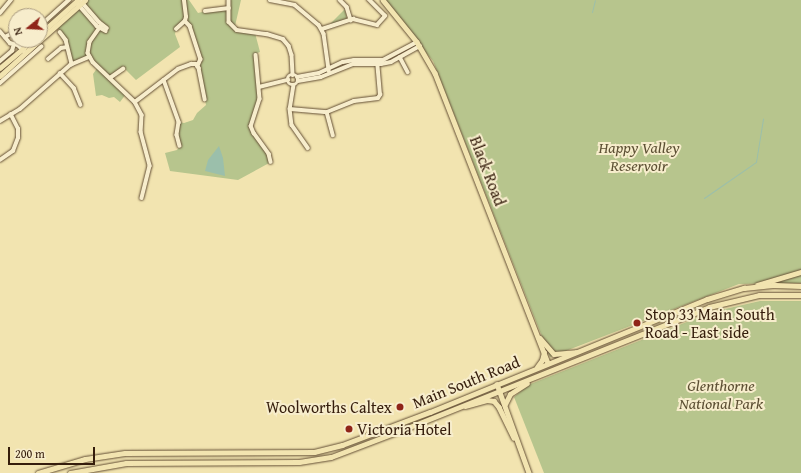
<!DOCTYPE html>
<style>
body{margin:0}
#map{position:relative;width:801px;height:473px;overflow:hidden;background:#f2e4b0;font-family:"Gentium Book Plus",serif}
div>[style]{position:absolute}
.green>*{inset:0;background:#b7c58d}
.water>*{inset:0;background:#9bbfab}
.stream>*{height:1px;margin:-0.5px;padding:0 0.5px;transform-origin:0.5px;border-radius:0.5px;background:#9bbfab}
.roads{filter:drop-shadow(0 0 1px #644f35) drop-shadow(0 0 1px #644f35)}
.minor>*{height:3.5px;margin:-1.75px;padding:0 1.75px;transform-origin:1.75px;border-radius:1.75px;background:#f7edcc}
.minor>.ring{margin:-1.75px;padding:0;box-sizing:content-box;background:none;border:3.5px solid #f7edcc;border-radius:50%}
.major>*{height:4.5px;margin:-2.25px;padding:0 2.25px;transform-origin:2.25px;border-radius:2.25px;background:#f2e4b0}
.highway>*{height:5px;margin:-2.5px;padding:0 2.5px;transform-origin:2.5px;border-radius:2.5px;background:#f2e4b0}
.dots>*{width:11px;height:11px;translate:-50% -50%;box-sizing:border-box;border:2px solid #f7edcc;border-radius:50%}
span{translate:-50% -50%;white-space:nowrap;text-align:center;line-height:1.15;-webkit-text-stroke:4px #f7edcc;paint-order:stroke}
.park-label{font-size:16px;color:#5c4f33;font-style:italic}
.street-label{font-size:16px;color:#351d0c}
.poi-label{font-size:16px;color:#351d0c}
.left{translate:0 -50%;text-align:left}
.right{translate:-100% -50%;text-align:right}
.north{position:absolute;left:8px;top:8px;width:40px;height:40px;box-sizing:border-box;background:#f7edcc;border:1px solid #a99a7f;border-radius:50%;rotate:252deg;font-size:11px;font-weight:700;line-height:16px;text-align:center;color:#351d0c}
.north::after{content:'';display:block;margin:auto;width:14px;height:18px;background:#8f2418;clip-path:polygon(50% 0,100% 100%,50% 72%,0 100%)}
.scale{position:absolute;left:8px;top:447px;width:87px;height:18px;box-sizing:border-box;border:2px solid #351d0c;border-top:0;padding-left:5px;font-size:12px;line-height:14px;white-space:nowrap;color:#351d0c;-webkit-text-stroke:3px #f7edcc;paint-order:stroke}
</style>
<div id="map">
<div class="green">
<div style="clip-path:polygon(85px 0,189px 0,198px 13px,214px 9px,229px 8px,229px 0,241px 0,235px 26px,233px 27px,238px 30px,255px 33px,260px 52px,257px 53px,257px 66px,260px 99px,251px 126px,269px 154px,271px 162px,238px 180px,170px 171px,165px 153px,177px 150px,180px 146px,177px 139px,179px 122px,184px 123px,193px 120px,197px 113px,206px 105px,199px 68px,200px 62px,190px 26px,185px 21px,176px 29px,175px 34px,180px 47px,136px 80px,124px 68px,110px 78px,126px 94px,120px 102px,114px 97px,109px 98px,102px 95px,96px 96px,93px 74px,98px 67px,89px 57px,72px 64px,66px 40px,56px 25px)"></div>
<div style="clip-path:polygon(382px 0,801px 0,801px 283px,739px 284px,550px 357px,433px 61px)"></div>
<div style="clip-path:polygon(345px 9px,347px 19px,331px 25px,331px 23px)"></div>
<div style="clip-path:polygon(760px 301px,801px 301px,801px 473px,544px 473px,514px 397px,528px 385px,712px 312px)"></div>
</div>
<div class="water">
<div style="clip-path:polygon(219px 146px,223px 158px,225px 176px,205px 171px,208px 160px)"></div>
</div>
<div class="stream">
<div style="left:592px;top:12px;width:12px;rotate:-76deg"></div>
<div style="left:704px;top:198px;width:63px;rotate:-34.7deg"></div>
<div style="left:756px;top:162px;width:44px;rotate:-80.8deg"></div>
</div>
<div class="roads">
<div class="minor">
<div style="left:80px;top:0;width:29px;rotate:49deg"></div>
<div style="left:99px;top:22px;width:10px;rotate:37deg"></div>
<div style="left:229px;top:0;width:22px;rotate:90deg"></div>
<div style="left:229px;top:22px;width:11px;rotate:45deg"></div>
<div style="left:237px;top:30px;width:30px;rotate:8deg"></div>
<div style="left:267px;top:34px;width:17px;rotate:17deg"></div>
<div style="left:283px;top:39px;width:9px;rotate:49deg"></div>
<div style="left:289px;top:46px;width:9px;rotate:72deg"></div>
<div style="left:292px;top:55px;width:20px;rotate:87deg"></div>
<div style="left:270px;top:0;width:25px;rotate:11deg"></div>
<div style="left:295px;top:5px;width:31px;rotate:40deg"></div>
<div style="left:319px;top:25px;width:10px;rotate:61deg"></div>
<div style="left:324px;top:34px;width:37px;rotate:82deg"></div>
<div style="left:340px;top:0;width:10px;rotate:45deg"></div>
<div style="left:347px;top:7px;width:14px;rotate:73deg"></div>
<div style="left:78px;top:4px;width:29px;rotate:49deg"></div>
<div style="left:97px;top:26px;width:10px;rotate:29deg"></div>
<div style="left:205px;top:11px;width:24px;rotate:-7deg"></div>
<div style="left:0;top:13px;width:17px;rotate:-50deg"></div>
<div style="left:185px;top:21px;width:7px;rotate:45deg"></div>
<div style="left:190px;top:26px;width:35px;rotate:72deg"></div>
<div style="left:201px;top:59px;width:8px;rotate:113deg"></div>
<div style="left:102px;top:25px;width:21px;rotate:125deg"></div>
<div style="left:90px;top:42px;width:11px;rotate:100deg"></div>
<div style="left:88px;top:53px;width:10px;rotate:61deg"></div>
<div style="left:93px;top:62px;width:58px;rotate:43.6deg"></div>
<div style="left:135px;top:102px;width:15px;rotate:62deg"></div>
<div style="left:142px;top:115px;width:17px;rotate:93deg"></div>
<div style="left:141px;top:132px;width:35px;rotate:75deg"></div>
<div style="left:150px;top:166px;width:33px;rotate:104deg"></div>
<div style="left:40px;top:26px;width:39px;rotate:-42deg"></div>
<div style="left:176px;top:29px;width:12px;rotate:-42deg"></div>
<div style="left:185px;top:21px;width:4px;rotate:-76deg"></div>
<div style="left:186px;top:17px;width:17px;rotate:-97deg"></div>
<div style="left:322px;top:29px;width:33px;rotate:-18deg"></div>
<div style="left:353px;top:19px;width:25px;rotate:14deg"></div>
<div style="left:377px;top:25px;width:12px;rotate:-48deg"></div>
<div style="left:385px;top:16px;width:23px;rotate:-135deg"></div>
<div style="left:0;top:31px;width:16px;rotate:50deg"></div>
<div style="left:10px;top:43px;width:8px;rotate:14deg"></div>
<div style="left:18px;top:45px;width:11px;rotate:45deg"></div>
<div style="left:60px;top:32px;width:10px;rotate:53deg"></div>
<div style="left:66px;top:40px;width:25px;rotate:76deg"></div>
<div style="left:5px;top:37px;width:7px;rotate:-27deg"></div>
<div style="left:11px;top:34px;width:6px;rotate:31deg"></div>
<div style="left:19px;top:40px;width:5px"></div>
<div style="left:256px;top:55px;width:44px;rotate:84.8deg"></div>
<div style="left:260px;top:99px;width:28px;rotate:108deg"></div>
<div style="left:251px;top:126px;width:8px;rotate:67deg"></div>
<div style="left:254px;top:133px;width:26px;rotate:54deg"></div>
<div style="left:269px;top:154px;width:8px;rotate:76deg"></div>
<div style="left:400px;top:57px;width:17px;rotate:62deg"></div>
<div style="left:48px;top:59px;width:17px;rotate:-40deg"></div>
<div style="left:61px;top:48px;width:6px;rotate:-9deg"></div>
<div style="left:0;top:61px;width:16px;rotate:-40deg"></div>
<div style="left:12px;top:51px;width:7px;rotate:-74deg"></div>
<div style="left:60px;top:73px;width:21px;rotate:47deg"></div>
<div style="left:74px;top:88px;width:18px;rotate:68deg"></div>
<div class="ring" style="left:288px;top:75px;width:6.5px;height:6.5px"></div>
<div style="left:297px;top:77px;width:22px;rotate:-10deg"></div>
<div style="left:319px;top:73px;width:26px;rotate:-25deg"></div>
<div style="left:343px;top:62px;width:11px;rotate:-10deg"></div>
<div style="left:354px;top:60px;width:29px"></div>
<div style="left:383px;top:60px;width:38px;rotate:-28deg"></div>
<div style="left:110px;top:78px;width:16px;rotate:-35deg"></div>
<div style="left:164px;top:80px;width:45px;rotate:70.3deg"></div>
<div style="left:179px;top:122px;width:13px;rotate:99deg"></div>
<div style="left:177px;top:135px;width:11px;rotate:75deg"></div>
<div style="left:298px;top:81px;width:23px;rotate:-10deg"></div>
<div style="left:321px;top:77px;width:35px;rotate:-22deg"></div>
<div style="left:353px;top:64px;width:28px"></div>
<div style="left:381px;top:64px;width:10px;rotate:-11deg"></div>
<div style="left:391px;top:62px;width:33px;rotate:-29deg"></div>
<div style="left:0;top:83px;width:55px;rotate:-41.3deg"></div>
<div style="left:294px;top:85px;width:24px;rotate:99deg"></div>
<div style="left:290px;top:109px;width:16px;rotate:83deg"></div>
<div style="left:292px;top:125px;width:28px;rotate:55deg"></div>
<div style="left:259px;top:87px;width:30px;rotate:-14deg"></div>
<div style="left:135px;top:102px;width:54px;rotate:-37.5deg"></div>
<div style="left:178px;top:69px;width:14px;rotate:-21deg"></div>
<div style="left:191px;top:64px;width:5px"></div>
<div style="left:196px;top:64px;width:5px;rotate:53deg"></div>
<div style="left:199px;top:68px;width:32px;rotate:79deg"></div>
<div style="left:290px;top:109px;width:37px;rotate:5deg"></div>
<div style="left:327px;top:112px;width:29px;rotate:-22deg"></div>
<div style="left:354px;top:101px;width:24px;rotate:-7deg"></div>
<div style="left:378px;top:98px;width:4px;rotate:-56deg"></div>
<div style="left:380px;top:95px;width:34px;rotate:-95deg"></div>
<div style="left:327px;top:112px;width:24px;rotate:75deg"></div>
<div style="left:0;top:121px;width:23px;rotate:-31deg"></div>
<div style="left:20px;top:109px;width:67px;rotate:-41.3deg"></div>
<div style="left:70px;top:65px;width:21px;rotate:-23deg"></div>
<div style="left:0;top:160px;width:16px;rotate:-35deg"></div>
<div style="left:13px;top:151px;width:14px;rotate:-69deg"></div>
<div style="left:18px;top:138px;width:9px;rotate:-90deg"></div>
<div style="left:18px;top:129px;width:16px;rotate:-117deg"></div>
</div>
<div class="major">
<div style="left:383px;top:0;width:54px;rotate:51deg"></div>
<div style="left:417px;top:42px;width:36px;rotate:60deg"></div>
<div style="left:435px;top:73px;width:311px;rotate:68.7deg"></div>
<div style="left:40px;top:34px;width:51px;rotate:-41.8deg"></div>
<div style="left:40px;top:40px;width:60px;rotate:-41.6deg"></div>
<div style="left:0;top:68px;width:43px;rotate:-40.3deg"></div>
<div style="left:0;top:76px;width:54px;rotate:-42deg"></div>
<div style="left:540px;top:338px;width:21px;rotate:49deg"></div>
<div style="left:554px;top:354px;width:21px;rotate:-5deg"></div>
<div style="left:497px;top:384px;width:95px;rotate:70.2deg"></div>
<div style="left:465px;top:406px;width:23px;rotate:-15deg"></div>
<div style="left:487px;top:400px;width:7px;rotate:8deg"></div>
<div style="left:494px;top:401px;width:8px;rotate:50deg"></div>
<div style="left:499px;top:407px;width:34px;rotate:64deg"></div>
</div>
<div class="highway">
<div style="left:757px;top:285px;width:46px;rotate:-16.5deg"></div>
<div style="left:537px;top:367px;width:9px;rotate:-54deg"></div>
<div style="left:542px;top:360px;width:8px;rotate:-76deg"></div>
<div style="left:505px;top:404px;width:11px;rotate:-63deg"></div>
<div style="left:510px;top:394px;width:20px;rotate:-33deg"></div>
<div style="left:38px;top:473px;width:49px;rotate:-16.6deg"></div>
<div style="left:85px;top:459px;width:40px;rotate:-8.5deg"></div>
<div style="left:125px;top:453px;width:189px;rotate:-0.3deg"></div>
<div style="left:314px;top:452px;width:29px;rotate:-14deg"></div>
<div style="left:342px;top:445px;width:94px;rotate:-20.6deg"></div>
<div style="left:430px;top:412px;width:299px;rotate:-22.2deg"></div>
<div style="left:707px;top:299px;width:39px;rotate:-17deg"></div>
<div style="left:744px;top:288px;width:31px;rotate:-6deg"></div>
<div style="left:775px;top:285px;width:26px;rotate:2deg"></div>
<div style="left:70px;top:473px;width:57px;rotate:-10.1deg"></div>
<div style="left:126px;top:463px;width:173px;rotate:-0.3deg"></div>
<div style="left:299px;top:462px;width:32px;rotate:-9deg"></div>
<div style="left:331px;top:457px;width:76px;rotate:-20.8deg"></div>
<div style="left:402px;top:430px;width:331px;rotate:-21.8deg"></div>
<div style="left:709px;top:307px;width:51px;rotate:-13.5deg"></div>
<div style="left:759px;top:295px;width:42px"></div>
</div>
</div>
<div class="dots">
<div style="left:637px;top:323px;background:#8f2418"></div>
<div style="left:400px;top:407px;background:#8f2418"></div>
<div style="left:349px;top:429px;background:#8f2418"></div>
</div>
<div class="park-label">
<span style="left:639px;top:156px">Happy Valley<br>Reservoir</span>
<span style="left:721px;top:394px">Glenthorne<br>National Park</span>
</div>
<div class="street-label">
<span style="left:488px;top:171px;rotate:69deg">Black Road</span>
<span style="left:466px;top:382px;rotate:-22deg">Main South Road</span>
</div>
<div class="poi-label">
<span class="left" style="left:645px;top:323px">Stop 33 Main South<br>Road - East side</span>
<span class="right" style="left:392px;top:407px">Woolworths Caltex</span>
<span class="left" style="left:357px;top:429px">Victoria Hotel</span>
</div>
<div class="north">N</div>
<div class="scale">200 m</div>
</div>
